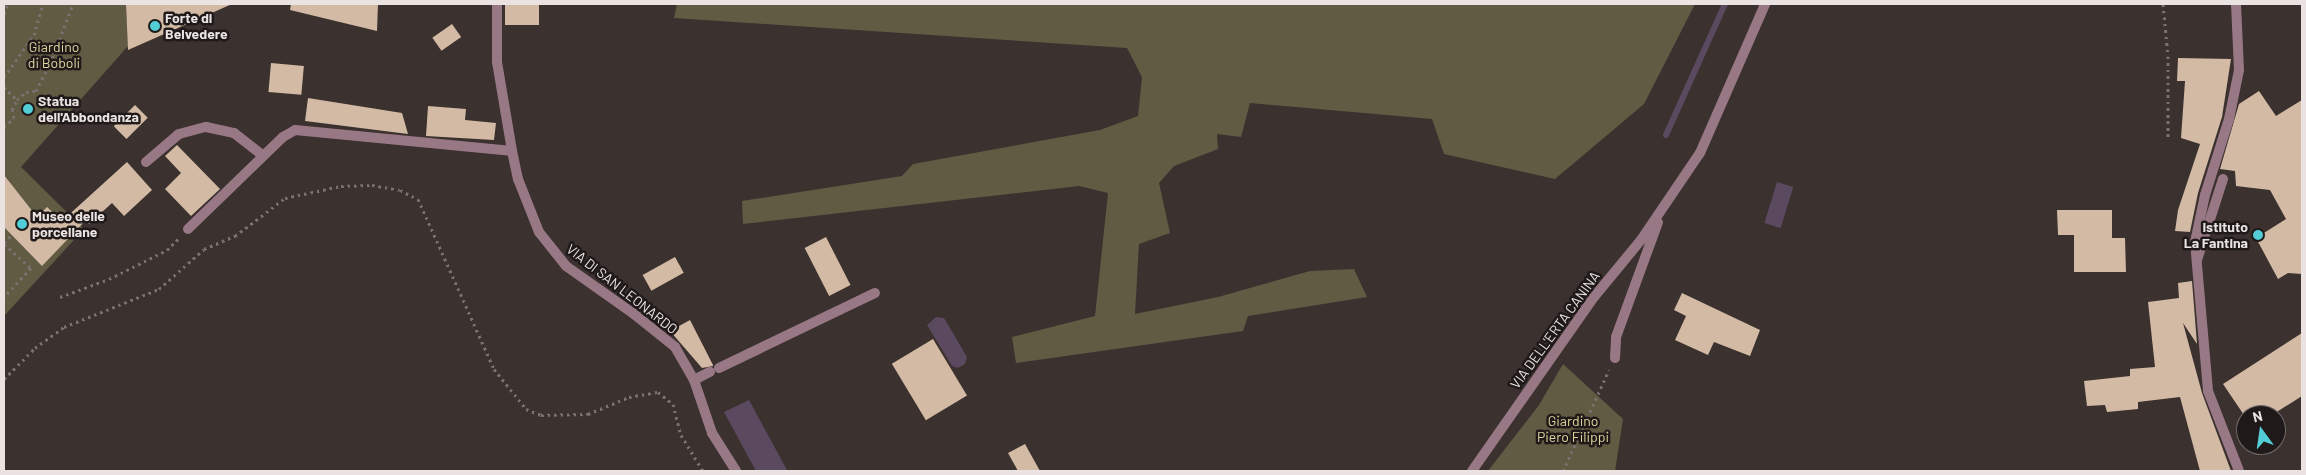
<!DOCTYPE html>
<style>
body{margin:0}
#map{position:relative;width:2306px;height:475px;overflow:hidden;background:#3b312f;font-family:Barlow,sans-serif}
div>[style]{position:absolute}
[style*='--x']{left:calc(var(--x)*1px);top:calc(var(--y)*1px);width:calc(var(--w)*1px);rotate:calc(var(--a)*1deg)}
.green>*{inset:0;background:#605b42}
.water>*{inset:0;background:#5b4960;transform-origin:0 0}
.stream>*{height:6px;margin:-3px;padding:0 3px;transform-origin:3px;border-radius:3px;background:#5b4960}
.building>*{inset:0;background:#d3baa4;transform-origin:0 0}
.path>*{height:3px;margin-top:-1.5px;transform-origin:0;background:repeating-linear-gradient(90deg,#7a7170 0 2.5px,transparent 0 6.5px)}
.service>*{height:10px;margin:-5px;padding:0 5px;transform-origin:5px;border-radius:5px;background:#997885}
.minor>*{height:10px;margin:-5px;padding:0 5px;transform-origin:5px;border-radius:5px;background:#997885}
.dots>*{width:14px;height:14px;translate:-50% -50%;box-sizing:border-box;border:2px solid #1f1a19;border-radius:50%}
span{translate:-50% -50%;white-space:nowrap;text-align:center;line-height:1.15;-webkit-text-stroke:5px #1f1a19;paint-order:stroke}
.poi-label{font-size:14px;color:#eae3e2;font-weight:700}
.left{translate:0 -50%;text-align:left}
.right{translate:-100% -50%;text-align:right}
.park-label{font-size:14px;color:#e0d59e}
.street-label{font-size:14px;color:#eae3e2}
.frame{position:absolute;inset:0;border:5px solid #eae3e2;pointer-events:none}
.north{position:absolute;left:2236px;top:405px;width:50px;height:50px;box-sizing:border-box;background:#1f1a19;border:1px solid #706a69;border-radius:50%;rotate:346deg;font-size:14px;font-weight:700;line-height:20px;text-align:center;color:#eae3e2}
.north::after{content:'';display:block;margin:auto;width:18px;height:22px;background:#52ccd5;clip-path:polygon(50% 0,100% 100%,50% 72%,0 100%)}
</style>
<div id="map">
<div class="green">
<i style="clip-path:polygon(4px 4px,126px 4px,128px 46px,21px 167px,84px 229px,4px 316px)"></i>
<i style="clip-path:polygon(677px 4px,1695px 4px,1644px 104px,1555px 179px,1444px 154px,1432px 119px,1250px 103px,1241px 137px,1217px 134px,1218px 149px,1174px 166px,1159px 183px,1170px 233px,1139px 244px,1135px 314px,1218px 297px,1310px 271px,1354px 269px,1367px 297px,1248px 316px,1243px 331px,1016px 363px,1012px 337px,1095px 316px,1108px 193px,1079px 186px,743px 224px,742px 201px,902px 176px,913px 164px,1100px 130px,1138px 116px,1142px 77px,1127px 48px,674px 18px)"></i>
<i style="clip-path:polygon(1563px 364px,1623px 419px,1615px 471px,1488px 471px,1539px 405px)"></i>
</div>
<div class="water">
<i style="left:1777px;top:182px;width:17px;height:43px;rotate:17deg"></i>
<i style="clip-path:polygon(936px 317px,944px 318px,967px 357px,965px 364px,958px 368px,952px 366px,927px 325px)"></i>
<i style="clip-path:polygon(749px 400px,787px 470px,756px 471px,724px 412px)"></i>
</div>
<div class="stream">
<i style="--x:1666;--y:135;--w:144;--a:-65.8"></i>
</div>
<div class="building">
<i style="clip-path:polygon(126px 4px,232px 4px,128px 50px)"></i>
<i style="clip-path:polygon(291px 4px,378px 4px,377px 31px,290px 10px)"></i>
<i style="left:505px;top:4px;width:34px;height:21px"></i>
<i style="left:452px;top:24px;width:16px;height:24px;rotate:55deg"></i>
<i style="clip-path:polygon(2178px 58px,2231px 59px,2222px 117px,2198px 193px,2190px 232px,2175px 231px,2178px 210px,2200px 144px,2181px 138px,2185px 81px,2177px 81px)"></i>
<i style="left:271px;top:63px;width:33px;height:29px;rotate:5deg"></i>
<i style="clip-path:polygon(2259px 91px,2276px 116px,2302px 100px,2302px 274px,2288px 273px,2278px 279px,2256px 238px,2286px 219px,2270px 190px,2236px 186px,2235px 171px,2220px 169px,2239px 104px)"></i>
<i style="clip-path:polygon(308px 98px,402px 113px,408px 134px,305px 121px)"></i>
<i style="left:135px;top:105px;width:18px;height:30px;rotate:45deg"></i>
<i style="clip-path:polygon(428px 106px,466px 109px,465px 120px,496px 123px,494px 140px,426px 136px)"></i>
<i style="clip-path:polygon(177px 145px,220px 189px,191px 216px,165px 189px,181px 173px,165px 156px)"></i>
<i style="clip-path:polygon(127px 162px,152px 190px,124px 216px,112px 203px,89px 224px,86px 220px,42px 266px,4px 227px,4px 175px,37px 217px,47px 207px,62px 221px)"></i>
<i style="clip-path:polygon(2057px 210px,2112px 210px,2112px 238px,2125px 238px,2126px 272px,2074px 272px,2074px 235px,2058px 235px)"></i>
<i style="left:826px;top:237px;width:54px;height:24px;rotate:63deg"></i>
<i style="left:675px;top:257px;width:18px;height:37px;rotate:61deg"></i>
<i style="clip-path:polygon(2192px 281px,2197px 344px,2183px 323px,2202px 393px,2231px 471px,2200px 471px,2180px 397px,2138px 402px,2138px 409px,2107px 412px,2105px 405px,2087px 406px,2084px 381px,2130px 376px,2130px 369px,2155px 367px,2148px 302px,2179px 298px,2178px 283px)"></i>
<i style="clip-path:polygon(1682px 293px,1760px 330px,1750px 356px,1714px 342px,1708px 355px,1675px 340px,1686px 316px,1674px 310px)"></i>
<i style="clip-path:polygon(690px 320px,713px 365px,713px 366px,702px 368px,670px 331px)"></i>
<i style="clip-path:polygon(2302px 333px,2302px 396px,2272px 415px,2244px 415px,2223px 384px)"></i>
<i style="left:933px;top:339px;width:66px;height:48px;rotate:59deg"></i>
<i style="clip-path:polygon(1025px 444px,1040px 471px,1018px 471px,1008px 453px)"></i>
</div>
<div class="path">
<i style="--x:2163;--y:4;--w:52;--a:84.5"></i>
<i style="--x:2168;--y:56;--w:82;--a:90"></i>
<i style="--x:4;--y:14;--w:11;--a:-68"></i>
<i style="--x:4;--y:77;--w:52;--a:-54.5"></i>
<i style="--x:34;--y:35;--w:32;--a:-74"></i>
<i style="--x:4;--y:87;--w:18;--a:45"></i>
<i style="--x:4;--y:127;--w:13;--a:-42"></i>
<i style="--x:14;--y:118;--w:8;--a:-104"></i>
<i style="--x:12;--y:110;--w:11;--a:-63"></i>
<i style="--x:17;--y:100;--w:12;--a:-42"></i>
<i style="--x:26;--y:92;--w:10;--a:-6"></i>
<i style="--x:36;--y:91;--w:30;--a:-63"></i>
<i style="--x:50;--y:64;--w:64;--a:-69"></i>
<i style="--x:4;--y:243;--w:11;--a:-49"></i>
<i style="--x:4;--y:244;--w:36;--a:42"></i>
<i style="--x:31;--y:268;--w:40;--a:133"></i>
<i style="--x:60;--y:297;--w:52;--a:-20.2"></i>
<i style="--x:109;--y:279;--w:65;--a:-26.6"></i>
<i style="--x:167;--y:250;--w:17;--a:-45"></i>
<i style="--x:4;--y:379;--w:44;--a:-45"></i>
<i style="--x:35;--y:348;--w:36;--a:-36"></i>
<i style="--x:64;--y:327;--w:102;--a:-21.8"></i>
<i style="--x:159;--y:289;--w:60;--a:-41.6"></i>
<i style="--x:204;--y:249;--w:34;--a:-23"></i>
<i style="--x:235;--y:236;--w:63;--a:-37.2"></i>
<i style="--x:285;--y:198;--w:57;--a:-12.1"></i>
<i style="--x:341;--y:186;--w:31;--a:-2"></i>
<i style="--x:372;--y:185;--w:28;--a:10"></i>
<i style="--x:400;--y:190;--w:20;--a:27"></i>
<i style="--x:418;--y:199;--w:186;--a:65.9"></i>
<i style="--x:494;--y:369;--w:51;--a:51.3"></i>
<i style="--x:526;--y:409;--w:16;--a:22"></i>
<i style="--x:541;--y:415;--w:47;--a:-1.2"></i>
<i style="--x:588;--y:414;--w:44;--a:-22.5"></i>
<i style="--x:629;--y:397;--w:29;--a:-10"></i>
<i style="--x:658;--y:392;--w:19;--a:39"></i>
<i style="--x:673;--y:404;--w:32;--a:76"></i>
<i style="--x:681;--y:435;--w:42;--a:58.6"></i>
<i style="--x:1563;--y:471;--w:111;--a:-65.5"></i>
</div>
<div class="service">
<i style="--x:146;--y:162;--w:43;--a:-40.3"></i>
<i style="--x:179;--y:134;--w:28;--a:-15"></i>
<i style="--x:206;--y:127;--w:29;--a:12"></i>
<i style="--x:234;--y:133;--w:37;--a:38"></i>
<i style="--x:188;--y:229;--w:132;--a:-44.1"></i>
<i style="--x:283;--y:137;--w:14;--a:-30"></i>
<i style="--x:295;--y:130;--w:218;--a:5.5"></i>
<i style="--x:2197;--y:260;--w:85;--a:-72.2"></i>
<i style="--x:719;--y:368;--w:173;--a:-25.7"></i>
<i style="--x:694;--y:380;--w:18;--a:-27"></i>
</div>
<div class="minor">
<i style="--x:497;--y:4;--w:58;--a:90"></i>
<i style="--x:497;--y:62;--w:90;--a:80.4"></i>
<i style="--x:512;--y:151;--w:29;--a:78"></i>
<i style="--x:518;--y:179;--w:57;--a:68.4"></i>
<i style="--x:539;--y:232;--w:43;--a:51.5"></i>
<i style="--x:566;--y:266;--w:83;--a:35.2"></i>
<i style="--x:634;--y:314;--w:53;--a:38.8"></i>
<i style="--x:675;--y:347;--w:38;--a:60"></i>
<i style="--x:694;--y:380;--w:56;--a:71.2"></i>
<i style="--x:712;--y:433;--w:45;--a:57.7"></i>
<i style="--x:2236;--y:4;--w:66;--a:87.4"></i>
<i style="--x:2239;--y:70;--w:50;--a:101.5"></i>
<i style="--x:2229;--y:119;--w:80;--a:107.5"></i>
<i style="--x:2205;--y:195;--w:48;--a:102"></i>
<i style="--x:2195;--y:242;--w:150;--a:85"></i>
<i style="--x:2208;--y:391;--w:86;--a:68.8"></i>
<i style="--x:1615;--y:358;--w:21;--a:-87"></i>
<i style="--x:1616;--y:337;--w:122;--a:-69.9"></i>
<i style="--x:1472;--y:471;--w:213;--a:-55"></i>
<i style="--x:1594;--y:297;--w:74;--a:-50.5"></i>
<i style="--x:1641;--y:240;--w:105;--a:-55.9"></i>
<i style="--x:1700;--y:153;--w:163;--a:-66.4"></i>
</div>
<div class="dots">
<i style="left:155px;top:26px;background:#52ccd5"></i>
<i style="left:28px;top:109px;background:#52ccd5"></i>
<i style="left:22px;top:224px;background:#52ccd5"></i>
<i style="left:2258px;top:235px;background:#52ccd5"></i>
</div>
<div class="poi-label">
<span class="left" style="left:165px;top:26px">Forte di<br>Belvedere</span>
<span class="left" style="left:38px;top:109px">Statua<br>dell'Abbondanza</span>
<span class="left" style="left:32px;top:224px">Museo delle<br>porcellane</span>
<span class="right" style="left:2248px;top:235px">Istituto<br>La Fantina</span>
</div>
<div class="park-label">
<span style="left:54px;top:55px">Giardino<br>di Boboli</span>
<span style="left:1573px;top:429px">Giardino<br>Piero Filippi</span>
</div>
<div class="street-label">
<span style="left:622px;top:289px;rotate:38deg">VIA DI SAN LEONARDO</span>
<span style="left:1555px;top:330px;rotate:-54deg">VIA DELL'ERTA CANINA</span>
</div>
<div class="frame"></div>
<div class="north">N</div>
</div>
